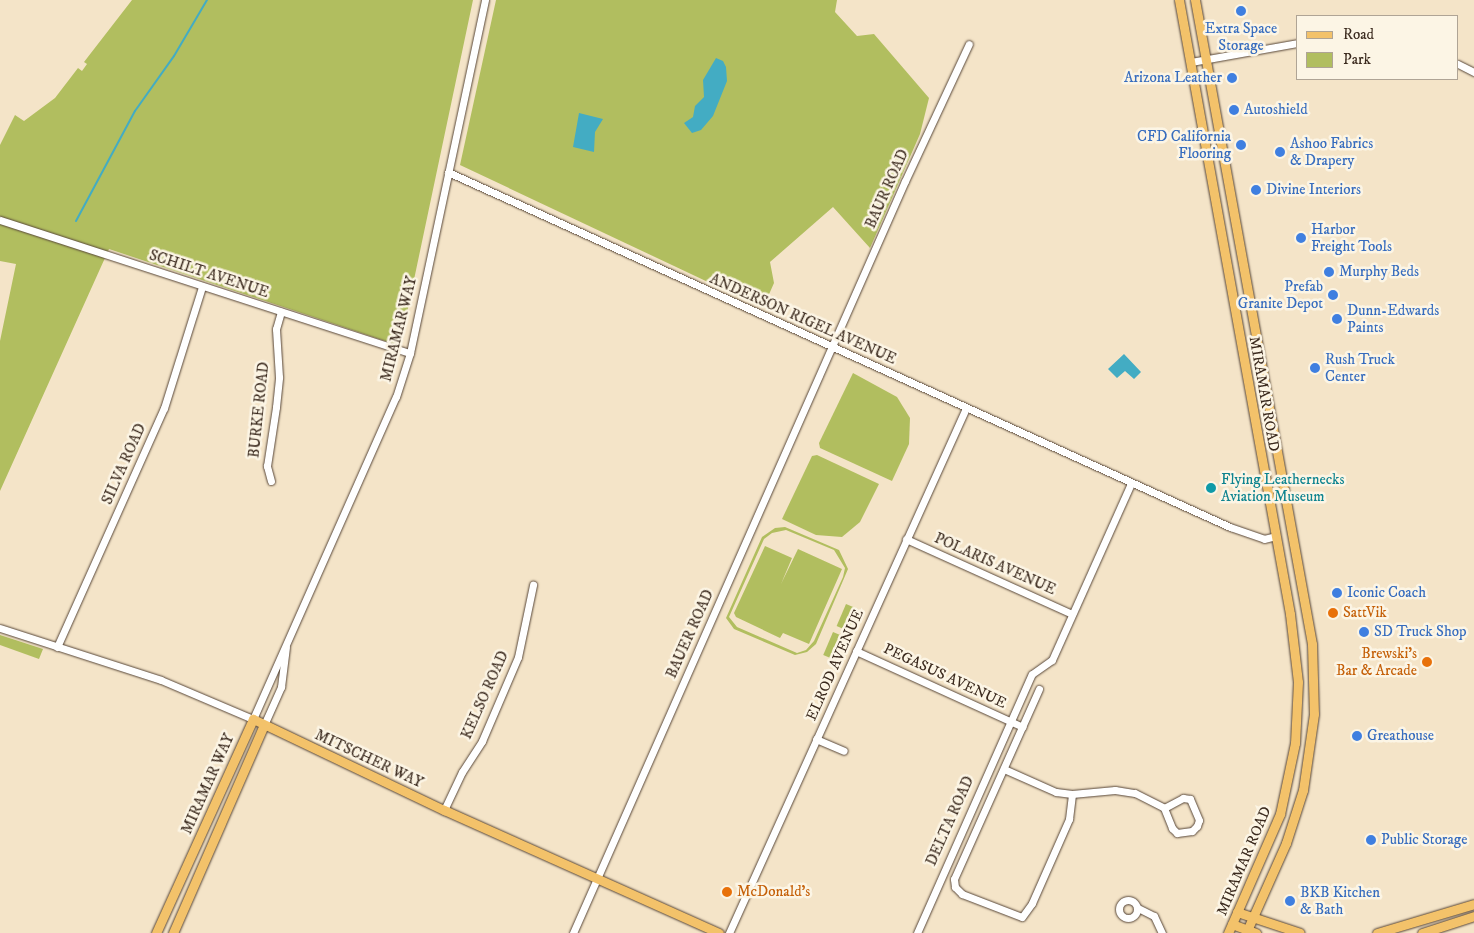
<!DOCTYPE html>
<style>
body{margin:0}
#map{position:relative;width:1474px;height:933px;overflow:hidden;background:#f4e4c8;font-family:"IM FELL DW Pica",serif}
div>[style]{position:absolute}
[style*='--x']{left:calc(var(--x)*1px);top:calc(var(--y)*1px);width:calc(var(--w)*1px);rotate:calc(var(--a)*1deg)}
.green>*{inset:0;background:#b1be5f;transform-origin:0 0}
.water>*{inset:0;background:#43acc3}
.stream>*{height:2px;margin:-1px;padding:0 1px;transform-origin:1px;border-radius:1px;background:#43acc3}
.roads{filter:drop-shadow(0 0 1px #574638) drop-shadow(0 0 1px #574638)}
.minor>*{height:7px;margin:-3.5px;padding:0 3.5px;transform-origin:3.5px;border-radius:3.5px;background:#fff}
.minor>.ring{margin:-3.5px;padding:0;box-sizing:content-box;background:none;border:7px solid #fff;border-radius:50%}
.major>*{height:9px;margin:-4.5px;padding:0 4.5px;transform-origin:4.5px;border-radius:4.5px;background:#f3c26a}
.dots>*{width:14px;height:14px;translate:-50% -50%;box-sizing:border-box;border:2px solid #fcf5e5;border-radius:50%}
span{translate:-50% -50%;white-space:nowrap;text-align:center;line-height:1.15;-webkit-text-stroke:5px #fcf5e5;paint-order:stroke}
.shop-label{font-size:15px;color:#366cbe}
.right{translate:-100% -50%;text-align:right}
.left{translate:0 -50%;text-align:left}
.street-label{font-size:15px;color:#3b2a1e}
.culture-label{font-size:15px;color:#0d838f}
.food-label{font-size:15px;color:#c56008}
.legend{position:absolute;left:1296px;top:15px;width:162px;height:65px;box-sizing:border-box;background:#fcf5e5;border:1px solid #afa495;margin:0;padding:6px 9px;list-style:none;font-size:15px;color:#3b2a1e}
.legend li{display:flex;align-items:center;gap:10px;height:25px}
.legend b{width:25px;border:1px solid #afa495}
</style>
<div id="map">
<div class="green">
<i style="clip-path:polygon(132px 0,473px 0,400px 346px,109px 249px,0 491px,0 341px,16px 264px,0 261px,0 145px,15px 115px,24px 121px,55px 98px,78px 68px,82px 71px,87px 64px,84px 62px)"></i>
<i style="clip-path:polygon(496px 0,837px 0,835px 12px,857px 36px,874px 34px,929px 98px,920px 134px,870px 248px,833px 207px,770px 262px,774px 283px,763px 308px,460px 165px)"></i>
<i style="clip-path:polygon(853px 373px,897px 397px,910px 418px,909px 444px,892px 481px,820px 448px,819px 443px)"></i>
<i style="clip-path:polygon(817px 455px,879px 484px,860px 522px,842px 537px,816px 535px,782px 519px,812px 456px)"></i>
<i style="clip-path:polygon(evenodd,785px 527px,839px 550px,848px 569px,816px 644px,807px 652px,795px 655px,734px 629px,726px 618px,762px 537px,775px 528px,785px 527px,786px 530px,834px 550px,845px 568px,843px 577px,814px 641px,806px 650px,797px 653px,737px 627px,729px 617px,764px 539px,772px 533px,786px 530px)"></i>
<i style="clip-path:polygon(765px 546px,792px 558px,781px 584px,798px 549px,842px 569px,809px 644px,783px 633px,780px 638px,736px 617px,734px 613px)"></i>
<i style="left:846px;top:604px;width:13px;height:24px;rotate:23deg"></i>
<i style="left:833px;top:632px;width:13px;height:25px;rotate:23deg"></i>
<i style="clip-path:polygon(0 635px,43px 649px,39px 659px,0 645px)"></i>
</div>
<div class="water">
<i style="clip-path:polygon(716px 58px,723px 61px,726px 67px,727px 81px,713px 116px,701px 130px,692px 133px,684px 123px,693px 117px,695px 106px,704px 97px,703px 80px)"></i>
<i style="clip-path:polygon(579px 113px,603px 119px,595px 132px,594px 152px,573px 147px)"></i>
<i style="clip-path:polygon(1124px 354px,1141px 372px,1134px 379px,1125px 371px,1117px 378px,1108px 369px)"></i>
</div>
<div class="stream">
<i style="--x:76;--y:221;--w:125;--a:-61.8"></i>
<i style="--x:135;--y:111;--w:67;--a:-54.7"></i>
<i style="--x:174;--y:56;--w:65;--a:-59.5"></i>
</div>
<div class="roads">
<div class="minor">
<i style="--x:1191;--y:62;--w:109;--a:-10.1"></i>
<i style="--x:1458;--y:64;--w:18;--a:27"></i>
<i style="--x:448;--y:172;--w:859;--a:24.42"></i>
<i style="--x:1230;--y:527;--w:36;--a:19"></i>
<i style="--x:1264;--y:539;--w:12;--a:-14"></i>
<i style="--x:0;--y:220;--w:431;--a:18"></i>
<i style="--x:271;--y:481;--w:16;--a:-105"></i>
<i style="--x:267;--y:466;--w:60;--a:-81.3"></i>
<i style="--x:276;--y:407;--w:30;--a:-84"></i>
<i style="--x:279;--y:377;--w:48;--a:-93.6"></i>
<i style="--x:276;--y:329;--w:18;--a:-74"></i>
<i style="--x:906;--y:539;--w:182;--a:24.3"></i>
<i style="--x:0;--y:628;--w:169;--a:17.9"></i>
<i style="--x:161;--y:680;--w:100;--a:23"></i>
<i style="--x:253;--y:719;--w:352;--a:-66.1"></i>
<i style="--x:396;--y:397;--w:46;--a:-72.3"></i>
<i style="--x:410;--y:353;--w:361;--a:-78"></i>
<i style="--x:57;--y:647;--w:262;--a:-65.9"></i>
<i style="--x:164;--y:408;--w:127;--a:-72.6"></i>
<i style="--x:856;--y:651;--w:183;--a:24.5"></i>
<i style="--x:1039;--y:689;--w:208;--a:114.1"></i>
<i style="--x:954;--y:879;--w:8;--a:83"></i>
<i style="--x:955;--y:887;--w:10;--a:45"></i>
<i style="--x:962;--y:894;--w:64;--a:21"></i>
<i style="--x:1022;--y:917;--w:17;--a:-54"></i>
<i style="--x:1032;--y:903;--w:92;--a:-66.2"></i>
<i style="--x:1069;--y:819;--w:25;--a:-83"></i>
<i style="--x:264;--y:725;--w:42;--a:-65.9"></i>
<i style="--x:281;--y:687;--w:40;--a:-82.9"></i>
<i style="--x:816;--y:739;--w:30;--a:23"></i>
<i style="--x:1004;--y:769;--w:57;--a:23.9"></i>
<i style="--x:1056;--y:792;--w:16;--a:7"></i>
<i style="--x:1072;--y:794;--w:43;--a:-5.3"></i>
<i style="--x:1115;--y:790;--w:20;--a:9"></i>
<i style="--x:1135;--y:793;--w:33;--a:27"></i>
<i style="--x:1164;--y:808;--w:22;--a:68"></i>
<i style="--x:1172;--y:828;--w:7;--a:45"></i>
<i style="--x:1177;--y:833;--w:15;--a:-8"></i>
<i style="--x:1192;--y:831;--w:7;--a:-45"></i>
<i style="--x:1197;--y:826;--w:6;--a:-72"></i>
<i style="--x:1199;--y:820;--w:23;--a:-113"></i>
<i style="--x:1190;--y:799;--w:7;--a:-172"></i>
<i style="--x:1183;--y:798;--w:21;--a:152"></i>
<i style="--x:444;--y:810;--w:42;--a:-64.7"></i>
<i style="--x:462;--y:772;--w:37;--a:-57"></i>
<i style="--x:482;--y:741;--w:91;--a:-66.8"></i>
<i style="--x:518;--y:657;--w:74;--a:-78.2"></i>
<i class="ring" style="left:1119px;top:900px;width:11px;height:11px"></i>
<i style="--x:1138;--y:908;--w:18;--a:27"></i>
<i style="--x:1154;--y:916;--w:19;--a:65"></i>
<i style="--x:573;--y:933;--w:822;--a:-66.18"></i>
<i style="--x:905;--y:181;--w:151;--a:-65"></i>
<i style="--x:729;--y:933;--w:576;--a:-65.7"></i>
<i style="--x:917;--y:933;--w:283;--a:-66.1"></i>
<i style="--x:1032;--y:674;--w:24;--a:-35"></i>
<i style="--x:1052;--y:660;--w:194;--a:-65.9"></i>
</div>
<div class="major">
<i style="--x:1179;--y:0;--w:624;--a:79.75"></i>
<i style="--x:1290;--y:614;--w:68;--a:83.3"></i>
<i style="--x:1298;--y:682;--w:61;--a:92.8"></i>
<i style="--x:1295;--y:743;--w:73;--a:101.9"></i>
<i style="--x:1280;--y:814;--w:130;--a:113.6"></i>
<i style="--x:1195;--y:0;--w:655;--a:79.7"></i>
<i style="--x:1312;--y:644;--w:70;--a:88.4"></i>
<i style="--x:1314;--y:714;--w:77;--a:98.2"></i>
<i style="--x:1303;--y:790;--w:56;--a:107.8"></i>
<i style="--x:1286;--y:843;--w:98;--a:114"></i>
<i style="--x:1237;--y:912;--w:66;--a:18.4"></i>
<i style="--x:1232;--y:924;--w:26;--a:21"></i>
<i style="--x:156;--y:933;--w:235;--a:-65.6"></i>
<i style="--x:253;--y:719;--w:212;--a:25.5"></i>
<i style="--x:444;--y:810;--w:301;--a:24.1"></i>
<i style="--x:173;--y:933;--w:227;--a:-66.4"></i>
<i style="--x:1377;--y:933;--w:101;--a:-16.6"></i>
<i style="--x:1422;--y:933;--w:55;--a:-18.1"></i>
</div>
</div>
<div class="dots">
<i style="left:1241px;top:11px;background:#3f7fe0"></i>
<i style="left:1232px;top:78px;background:#3f7fe0"></i>
<i style="left:1234px;top:110px;background:#3f7fe0"></i>
<i style="left:1241px;top:145px;background:#3f7fe0"></i>
<i style="left:1280px;top:152px;background:#3f7fe0"></i>
<i style="left:1256px;top:190px;background:#3f7fe0"></i>
<i style="left:1301px;top:238px;background:#3f7fe0"></i>
<i style="left:1329px;top:272px;background:#3f7fe0"></i>
<i style="left:1333px;top:295px;background:#3f7fe0"></i>
<i style="left:1337px;top:319px;background:#3f7fe0"></i>
<i style="left:1315px;top:368px;background:#3f7fe0"></i>
<i style="left:1211px;top:488px;background:#0f9aa8"></i>
<i style="left:1337px;top:593px;background:#3f7fe0"></i>
<i style="left:1333px;top:613px;background:#e8710a"></i>
<i style="left:1364px;top:632px;background:#3f7fe0"></i>
<i style="left:1427px;top:662px;background:#e8710a"></i>
<i style="left:1357px;top:736px;background:#3f7fe0"></i>
<i style="left:1371px;top:840px;background:#3f7fe0"></i>
<i style="left:727px;top:892px;background:#e8710a"></i>
<i style="left:1290px;top:901px;background:#3f7fe0"></i>
</div>
<div class="shop-label">
<span style="left:1241px;top:37px">Extra Space<br>Storage</span>
<span class="right" style="left:1222px;top:78px">Arizona Leather</span>
<span class="left" style="left:1244px;top:110px">Autoshield</span>
<span class="right" style="left:1231px;top:145px">CFD California<br>Flooring</span>
<span class="left" style="left:1290px;top:152px">Ashoo Fabrics<br>&amp; Drapery</span>
<span class="left" style="left:1266px;top:190px">Divine Interiors</span>
<span class="left" style="left:1311px;top:238px">Harbor<br>Freight Tools</span>
<span class="left" style="left:1339px;top:272px">Murphy Beds</span>
<span class="right" style="left:1323px;top:295px">Prefab<br>Granite Depot</span>
<span class="left" style="left:1347px;top:319px">Dunn-Edwards<br>Paints</span>
<span class="left" style="left:1325px;top:368px">Rush Truck<br>Center</span>
<span class="left" style="left:1347px;top:593px">Iconic Coach</span>
<span class="left" style="left:1374px;top:632px">SD Truck Shop</span>
<span class="left" style="left:1367px;top:736px">Greathouse</span>
<span class="left" style="left:1381px;top:840px">Public Storage</span>
<span class="left" style="left:1300px;top:901px">BKB Kitchen<br>&amp; Bath</span>
</div>
<div class="street-label">
<span style="left:887px;top:189px;rotate:-66deg">BAUR ROAD</span>
<span style="left:209px;top:274px;rotate:18deg">SCHILT AVENUE</span>
<span style="left:803px;top:319px;rotate:24deg">ANDERSON RIGEL AVENUE</span>
<span style="left:399px;top:329px;rotate:-76deg">MIRAMAR WAY</span>
<span style="left:1264px;top:394px;rotate:80deg">MIRAMAR ROAD</span>
<span style="left:259px;top:410px;rotate:-84deg">BURKE ROAD</span>
<span style="left:124px;top:464px;rotate:-66deg">SILVA ROAD</span>
<span style="left:995px;top:564px;rotate:24deg">POLARIS AVENUE</span>
<span style="left:690px;top:634px;rotate:-66deg">BAUER ROAD</span>
<span style="left:835px;top:665px;rotate:-66deg">ELROD AVENUE</span>
<span style="left:945px;top:676px;rotate:25deg">PEGASUS AVENUE</span>
<span style="left:485px;top:695px;rotate:-66deg">KELSO ROAD</span>
<span style="left:369px;top:759px;rotate:25deg">MITSCHER WAY</span>
<span style="left:208px;top:784px;rotate:-66deg">MIRAMAR WAY</span>
<span style="left:950px;top:821px;rotate:-66deg">DELTA ROAD</span>
<span style="left:1244px;top:861px;rotate:-67deg">MIRAMAR ROAD</span>
</div>
<div class="culture-label">
<span class="left" style="left:1221px;top:488px">Flying Leathernecks<br>Aviation Museum</span>
</div>
<div class="food-label">
<span class="left" style="left:1343px;top:613px">SattVik</span>
<span class="right" style="left:1417px;top:662px">Brewski's<br>Bar &amp; Arcade</span>
<span class="left" style="left:737px;top:892px">McDonald's</span>
</div>
<ul class="legend">
<li><b style="height:6px;background:#f3c26a"></b>Road</li>
<li><b style="height:14px;background:#b1be5f"></b>Park</li>
</ul>
</div>
